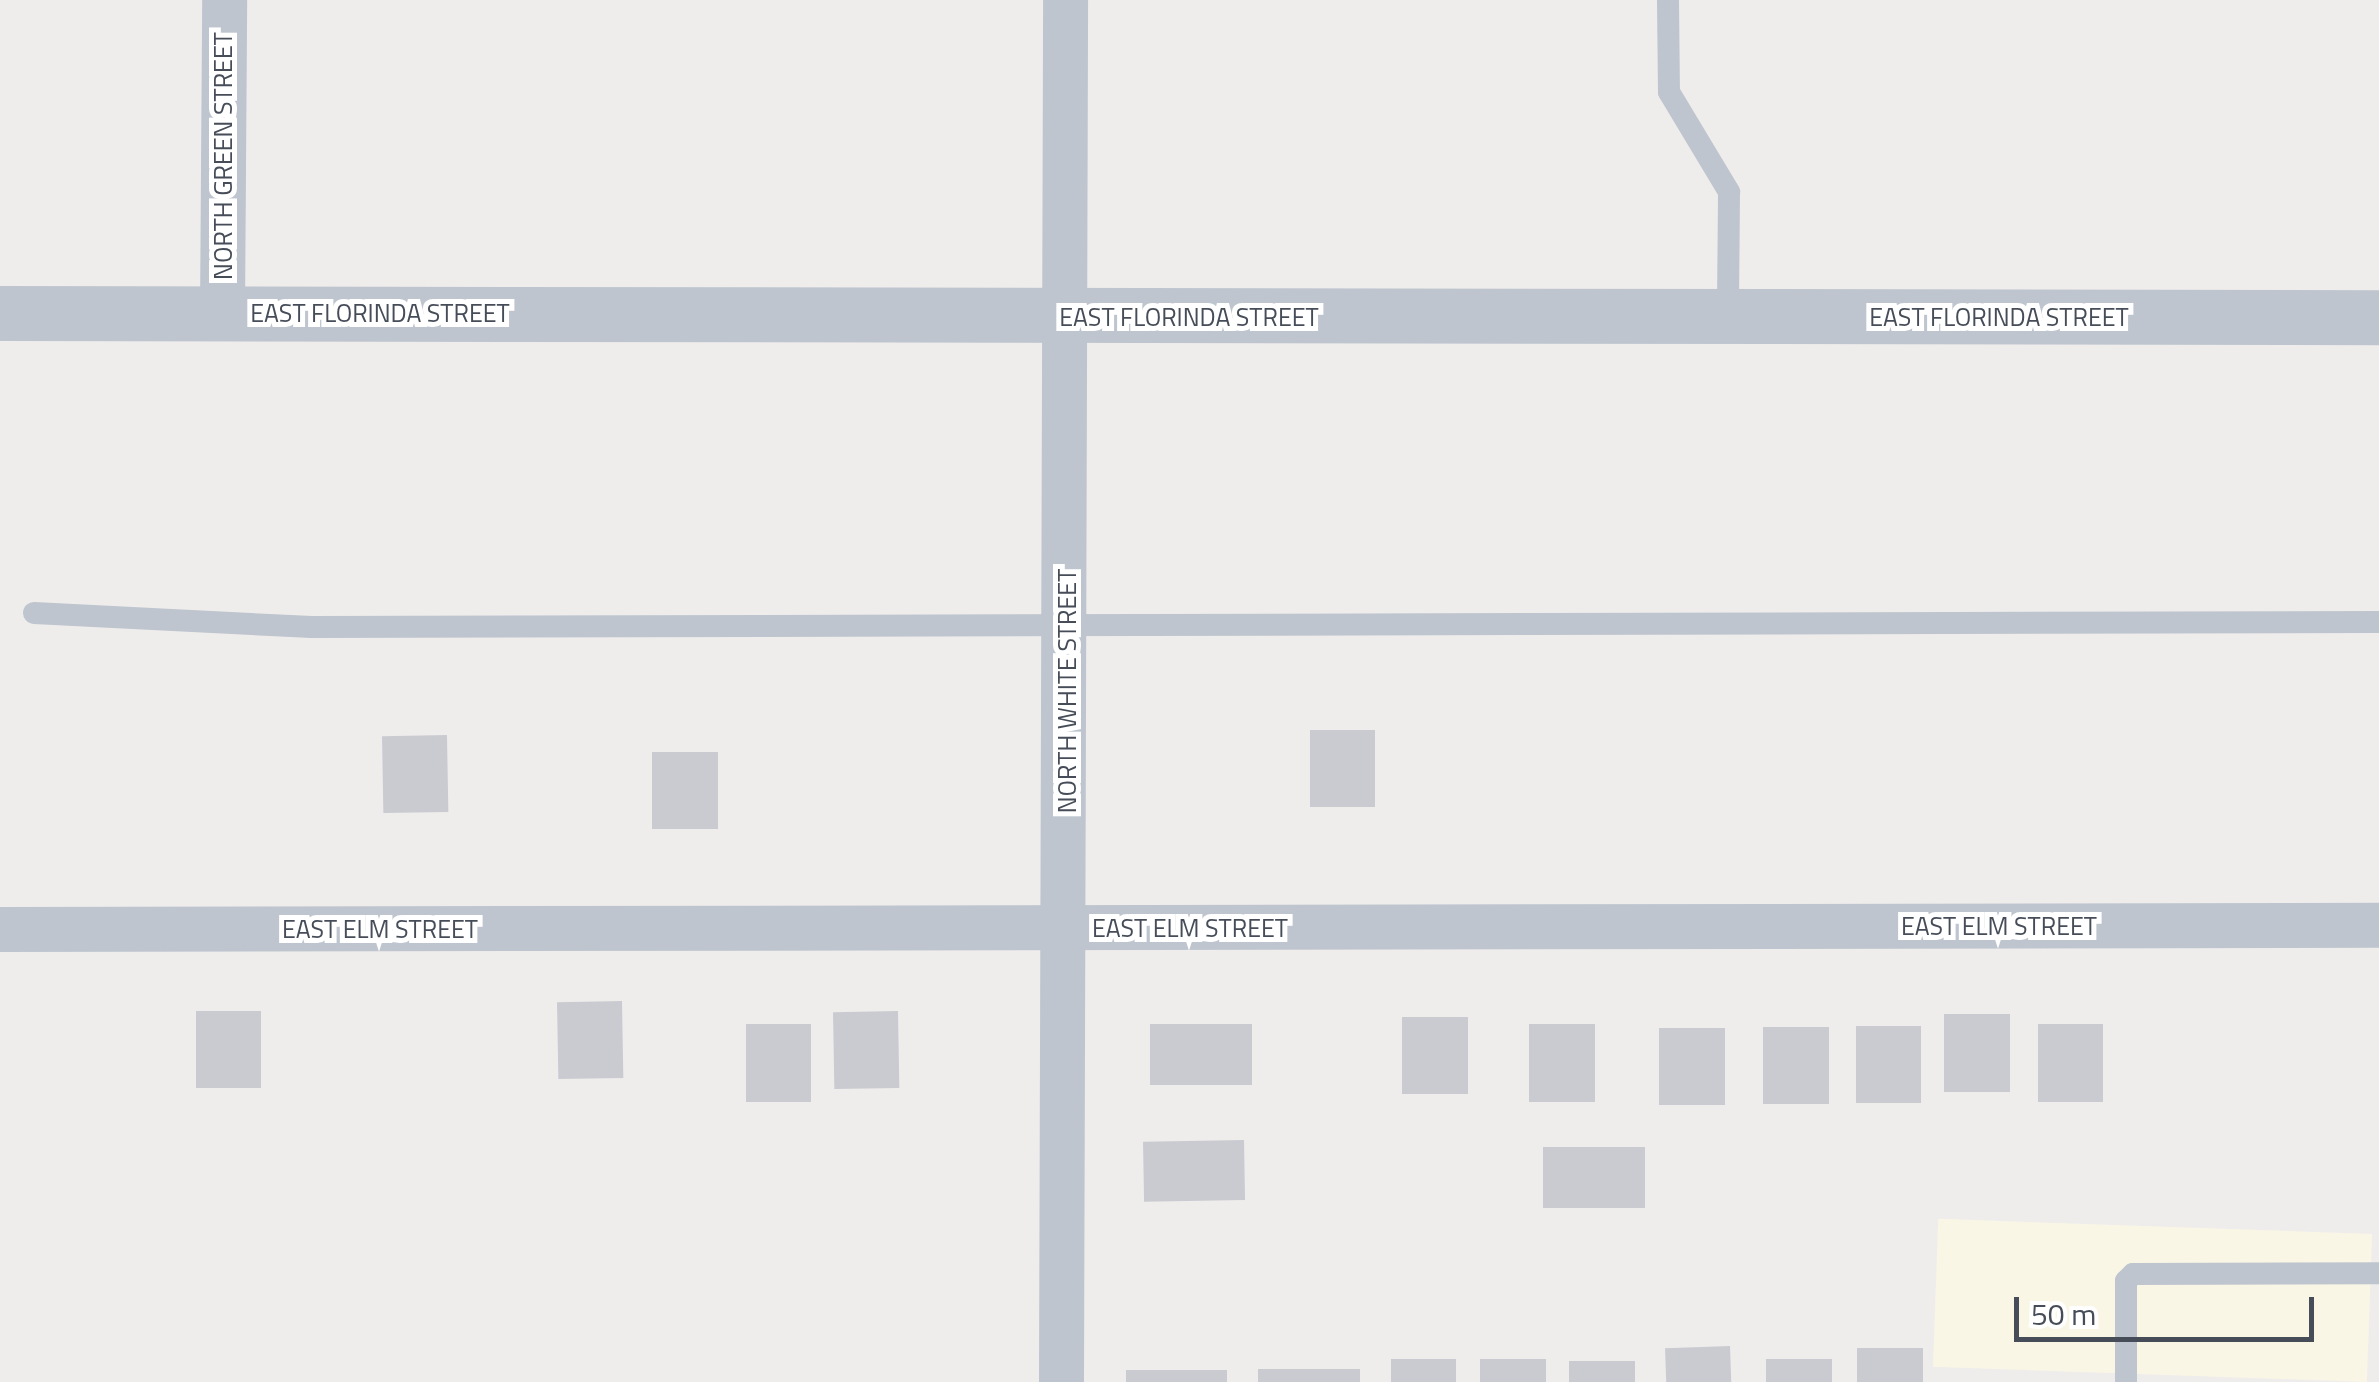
<!DOCTYPE html>
<style>
body{margin:0}
#map{position:relative;width:2379px;height:1382px;overflow:hidden;background:#efedec;font-family:"Titillium Web",sans-serif}
div>[style]{position:absolute}
[style*='--x']{left:calc(var(--x)*1px);top:calc(var(--y)*1px);width:calc(var(--w)*1px);rotate:calc(var(--a)*1deg)}
.commercial>*{inset:0;background:#faf6e5;transform-origin:0 0}
.building>*{inset:0;background:#cacbd1;transform-origin:0 0}
.service>*{height:22px;margin:-11px;padding:0 11px;transform-origin:11px;border-radius:11px;background:#bec5ce}
.minor>*{height:45px;margin:-22.5px;padding:0 22.5px;transform-origin:22.5px;border-radius:22.5px;background:#bec5ce}
.tertiary>*{height:55px;margin:-27.5px;padding:0 27.5px;transform-origin:27.5px;border-radius:27.5px;background:#bec5ce}
span{translate:-50% -50%;white-space:nowrap;text-align:center;line-height:1.15;-webkit-text-stroke:10px #fff;paint-order:stroke}
.street-label{font-size:25px;color:#464d58}
.scale{position:absolute;left:2014px;top:1297px;width:300px;height:45px;box-sizing:border-box;border:5px solid #464d58;border-top:0;padding-left:12px;font-size:30px;line-height:35px;white-space:nowrap;color:#464d58;-webkit-text-stroke:8px #fff;paint-order:stroke}
</style>
<div id="map">
<div class="commercial">
<i style="left:2372px;top:1234px;width:148px;height:434px;rotate:92deg"></i>
</div>
<div class="building">
<i style="left:1310px;top:730px;width:65px;height:77px"></i>
<i style="left:447px;top:735px;width:77px;height:65px;rotate:89deg"></i>
<i style="left:718px;top:752px;width:77px;height:66px;rotate:90deg"></i>
<i style="left:622px;top:1001px;width:77px;height:65px;rotate:89deg"></i>
<i style="left:261px;top:1011px;width:77px;height:65px;rotate:90deg"></i>
<i style="left:898px;top:1011px;width:77px;height:65px;rotate:89deg"></i>
<i style="left:1944px;top:1014px;width:66px;height:78px"></i>
<i style="left:1402px;top:1017px;width:66px;height:77px"></i>
<i style="left:746px;top:1024px;width:65px;height:78px"></i>
<i style="left:1150px;top:1024px;width:102px;height:61px"></i>
<i style="left:1529px;top:1024px;width:66px;height:78px"></i>
<i style="left:2038px;top:1024px;width:65px;height:78px"></i>
<i style="left:1856px;top:1026px;width:65px;height:77px"></i>
<i style="left:1829px;top:1027px;width:77px;height:66px;rotate:90deg"></i>
<i style="left:1725px;top:1028px;width:77px;height:66px;rotate:90deg"></i>
<i style="left:1244px;top:1140px;width:60px;height:101px;rotate:89deg"></i>
<i style="left:1645px;top:1147px;width:61px;height:102px;rotate:90deg"></i>
<i style="left:1730px;top:1346px;width:36px;height:65px;rotate:88deg"></i>
<i style="left:1857px;top:1348px;width:66px;height:34px"></i>
<i style="left:1456px;top:1359px;width:23px;height:65px;rotate:90deg"></i>
<i style="left:1546px;top:1359px;width:23px;height:66px;rotate:90deg"></i>
<i style="left:1832px;top:1359px;width:23px;height:66px;rotate:90deg"></i>
<i style="left:1569px;top:1361px;width:66px;height:21px"></i>
<i style="left:1360px;top:1369px;width:13px;height:102px;rotate:90deg"></i>
<i style="left:1227px;top:1370px;width:12px;height:101px;rotate:90deg"></i>
</div>
<div class="service">
<i style="--x:1668;--y:0;--w:92;--a:89.4"></i>
<i style="--x:1669;--y:92;--w:117;--a:59"></i>
<i style="--x:1729;--y:192;--w:126;--a:90.5"></i>
<i style="--x:34;--y:613;--w:278;--a:2.9"></i>
<i style="--x:312;--y:627;--w:2067;--a:-0.14"></i>
<i style="--x:2126;--y:1382;--w:101;--a:-90"></i>
<i style="--x:2126;--y:1281;--w:10;--a:-45"></i>
<i style="--x:2133;--y:1274;--w:246;--a:-0.2"></i>
</div>
<div class="minor">
<i style="--x:222;--y:313;--w:313;--a:-89.6"></i>
<i style="--x:0;--y:929;--w:2379;--a:-0.1"></i>
<i style="--x:1061;--y:1382;--w:1382;--a:-89.83"></i>
</div>
<div class="tertiary">
<i style="--x:0;--y:313;--w:2379;--a:0.1"></i>
</div>
<div class="street-label">
<span style="left:223px;top:156px;rotate:-90deg">NORTH GREEN STREET</span>
<span style="left:380px;top:313px">EAST FLORINDA STREET</span>
<span style="left:1189px;top:317px">EAST FLORINDA STREET</span>
<span style="left:1999px;top:317px">EAST FLORINDA STREET</span>
<span style="left:1067px;top:691px;rotate:-90deg">NORTH WHITE STREET</span>
<span style="left:1999px;top:926px">EAST ELM STREET</span>
<span style="left:1190px;top:928px">EAST ELM STREET</span>
<span style="left:380px;top:929px">EAST ELM STREET</span>
</div>
<div class="scale">50 m</div>
</div>
